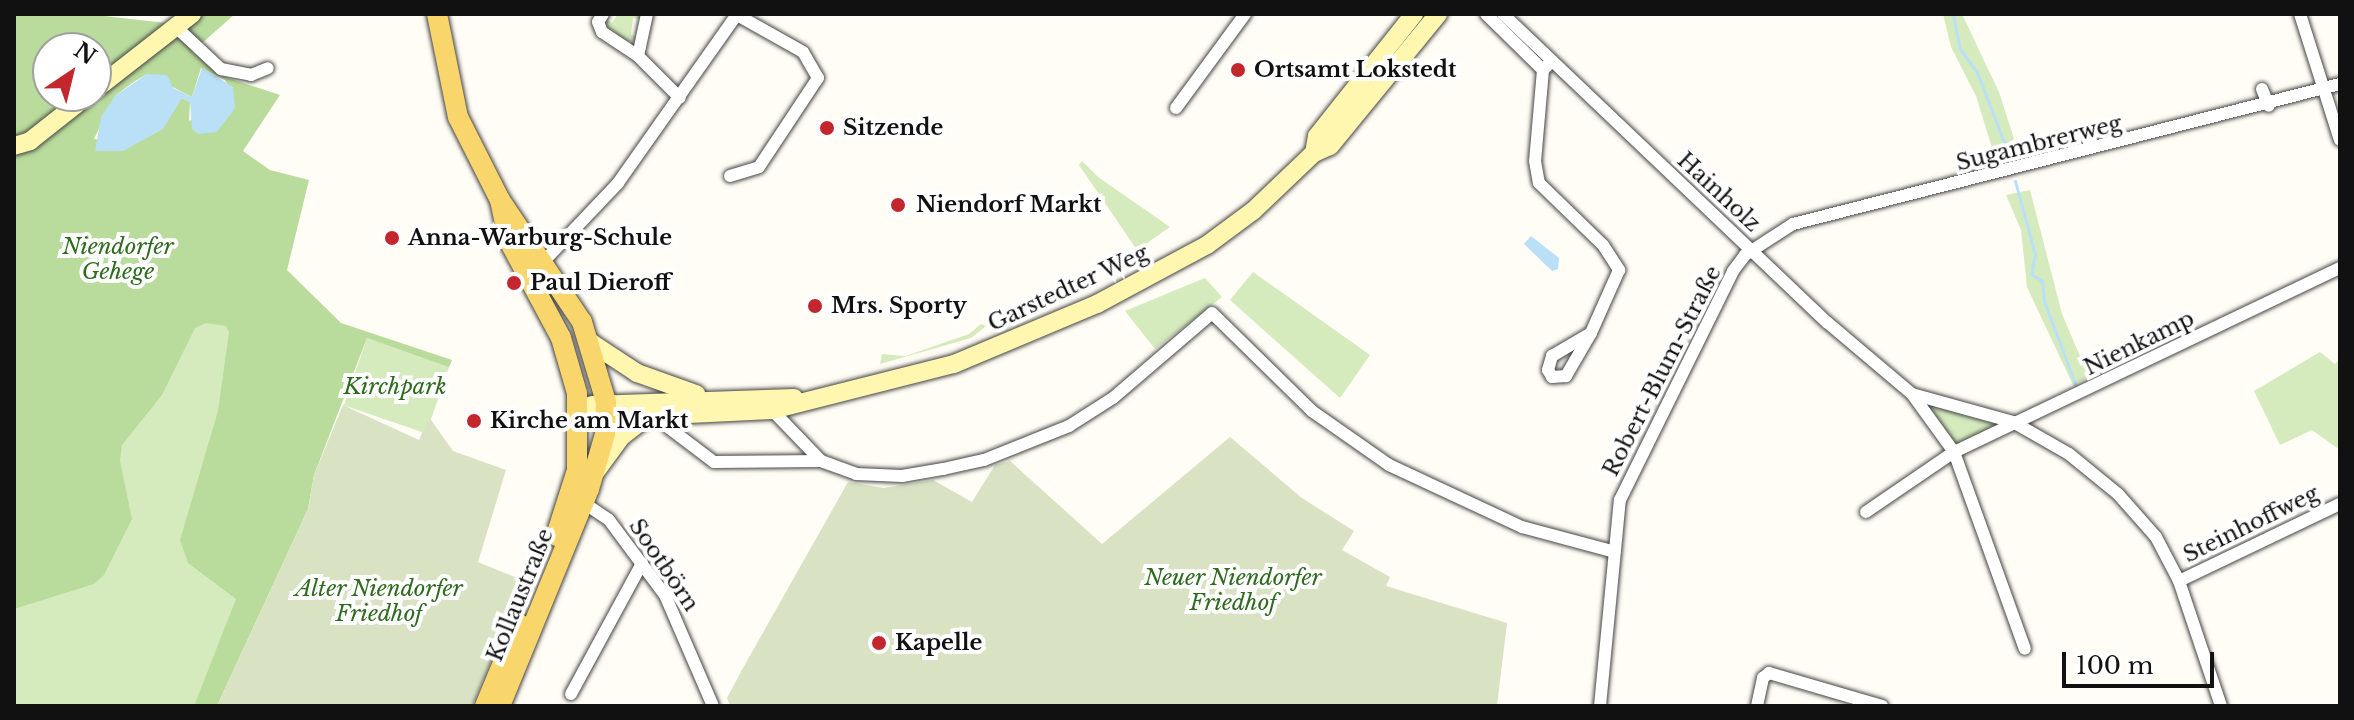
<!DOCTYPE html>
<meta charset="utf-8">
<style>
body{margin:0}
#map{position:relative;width:2354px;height:720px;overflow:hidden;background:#fffdf5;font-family:"Libre Baskerville",serif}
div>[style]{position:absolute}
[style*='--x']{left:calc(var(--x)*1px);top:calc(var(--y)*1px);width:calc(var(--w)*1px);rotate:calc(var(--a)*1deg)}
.green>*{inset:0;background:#d5ebbd;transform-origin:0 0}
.forest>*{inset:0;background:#b9dc9c}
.cemetery>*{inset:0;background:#d9e3c4}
.water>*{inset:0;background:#b9e0f7}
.stream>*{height:3px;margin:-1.5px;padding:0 1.5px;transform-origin:1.5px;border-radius:1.5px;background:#b9e0f7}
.roads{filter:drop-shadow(0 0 2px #444) drop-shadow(0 0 2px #444)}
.street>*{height:12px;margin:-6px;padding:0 6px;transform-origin:6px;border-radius:6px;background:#fff}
.secondary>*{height:18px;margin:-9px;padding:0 9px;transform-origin:9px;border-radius:9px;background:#fff6b0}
.primary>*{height:20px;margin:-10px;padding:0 10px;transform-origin:10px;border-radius:10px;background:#f9d66b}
.dots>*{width:22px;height:22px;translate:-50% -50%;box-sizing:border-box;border:4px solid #fff;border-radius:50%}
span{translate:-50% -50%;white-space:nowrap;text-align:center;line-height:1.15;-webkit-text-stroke:8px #fff;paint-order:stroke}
.poi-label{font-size:22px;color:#111;font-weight:700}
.left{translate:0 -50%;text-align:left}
.street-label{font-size:22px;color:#111}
.park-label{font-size:22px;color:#2f6b1f;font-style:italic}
.frame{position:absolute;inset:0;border:16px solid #111;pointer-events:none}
.north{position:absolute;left:32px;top:32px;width:80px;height:80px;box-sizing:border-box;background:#fff;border:2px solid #a0a0a0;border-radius:50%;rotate:35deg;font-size:22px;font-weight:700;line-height:32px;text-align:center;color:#111}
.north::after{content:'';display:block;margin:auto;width:28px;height:36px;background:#c4262e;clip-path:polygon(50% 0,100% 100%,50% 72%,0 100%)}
.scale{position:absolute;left:2062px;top:652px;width:152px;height:36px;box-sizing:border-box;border:4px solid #111;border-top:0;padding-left:10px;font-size:24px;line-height:28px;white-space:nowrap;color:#111;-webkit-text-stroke:6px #fff;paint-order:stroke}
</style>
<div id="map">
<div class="green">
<i style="clip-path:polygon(618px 14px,641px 14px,642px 19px,633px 18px,631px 35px,639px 37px,635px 41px,626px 41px,606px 29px,605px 18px,612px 23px)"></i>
<i style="clip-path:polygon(1943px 14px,1962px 14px,1999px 92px,2016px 145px,1993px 151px,1976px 96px,1951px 47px)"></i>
<i style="clip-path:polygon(1082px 161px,1098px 177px,1170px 227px,1137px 250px,1079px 165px)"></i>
<i style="clip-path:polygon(2030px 190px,2062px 314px,2089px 377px,2073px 385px,2027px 287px,2021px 230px,2006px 195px)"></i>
<i style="clip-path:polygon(1253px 272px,1370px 355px,1340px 398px,1230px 300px)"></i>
<i style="clip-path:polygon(1205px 278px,1222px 297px,1155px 349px,1125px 311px)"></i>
<i style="clip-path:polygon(174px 318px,230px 325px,330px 392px,195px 706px,16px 706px,14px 593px)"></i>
<i style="clip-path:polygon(981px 324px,986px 326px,971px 338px,880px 364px,882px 354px,906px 356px,969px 334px)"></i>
<i style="left:367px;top:338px;width:87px;height:71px;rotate:19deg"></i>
<i style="clip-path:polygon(2320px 352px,2335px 364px,2340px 359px,2340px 450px,2312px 430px,2280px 445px,2254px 391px)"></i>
<i style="clip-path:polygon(1931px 405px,1991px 422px,1995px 427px,1955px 445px,1927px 407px)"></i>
</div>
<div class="forest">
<i style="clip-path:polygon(evenodd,14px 14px,87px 14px,166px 23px,177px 14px,235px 14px,192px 52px,222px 76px,280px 95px,243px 151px,270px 170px,309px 180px,287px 270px,341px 323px,452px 360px,449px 367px,367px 338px,314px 475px,308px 509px,217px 706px,194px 706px,236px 599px,188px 563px,180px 540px,218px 411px,229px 332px,226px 326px,206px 323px,195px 328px,162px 395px,122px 445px,120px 461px,132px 519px,104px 575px,94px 584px,14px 609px,14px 14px,48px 48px,96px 48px,96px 96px,48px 96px,48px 48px,14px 14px,201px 68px,225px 80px,232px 94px,189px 121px,190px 102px,182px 98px,135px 144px,94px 139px,115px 96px,132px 83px,147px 74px,192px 97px,201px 68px)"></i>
</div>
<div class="cemetery">
<i style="clip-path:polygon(343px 405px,419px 440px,429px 417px,453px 451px,506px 470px,478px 562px,525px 581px,472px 706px,217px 706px,308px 509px,314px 475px)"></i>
<i style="clip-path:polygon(1230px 437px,1302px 498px,1354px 531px,1342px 550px,1390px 577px,1386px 586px,1507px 623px,1497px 706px,730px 706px,727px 698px,743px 668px,848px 482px,884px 488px,933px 480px,972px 502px,995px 465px,1010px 461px,1102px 544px)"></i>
</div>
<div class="water">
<i style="clip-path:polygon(202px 68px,233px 87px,235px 108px,217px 132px,198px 134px,192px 129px,190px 102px,182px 98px,163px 129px,123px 151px,95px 151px,101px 117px,115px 96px,147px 74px,167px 75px,173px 88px,192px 97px)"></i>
<i style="clip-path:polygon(1531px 236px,1559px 258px,1558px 269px,1552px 271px,1524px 244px)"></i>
</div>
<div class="stream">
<i style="--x:1953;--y:14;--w:36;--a:79"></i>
<i style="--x:1960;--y:49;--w:29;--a:54"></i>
<i style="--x:1977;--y:72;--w:84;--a:69"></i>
<i style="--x:2015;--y:181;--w:76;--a:74.7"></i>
<i style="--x:2035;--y:254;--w:20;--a:101"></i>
<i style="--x:2031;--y:274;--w:13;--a:32"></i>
<i style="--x:2042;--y:281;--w:20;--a:84"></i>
<i style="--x:2044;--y:301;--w:91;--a:69.4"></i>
</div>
<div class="roads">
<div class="street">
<i style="--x:603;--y:14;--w:9;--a:122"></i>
<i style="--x:598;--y:22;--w:11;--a:68"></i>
<i style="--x:602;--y:32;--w:43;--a:33.7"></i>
<i style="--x:638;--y:56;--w:59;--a:45"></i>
<i style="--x:1486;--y:14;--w:80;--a:44.5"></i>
<i style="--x:1503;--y:14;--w:448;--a:43.6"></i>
<i style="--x:1828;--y:323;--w:110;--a:40.2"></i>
<i style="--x:1912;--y:394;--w:105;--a:15.5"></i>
<i style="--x:2013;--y:422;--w:64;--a:29.7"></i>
<i style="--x:2069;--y:454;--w:63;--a:39.2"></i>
<i style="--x:2118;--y:494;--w:57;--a:48.5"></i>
<i style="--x:2156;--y:537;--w:50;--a:62.4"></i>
<i style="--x:2179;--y:581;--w:132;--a:71.4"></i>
<i style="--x:2300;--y:14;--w:132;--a:72.4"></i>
<i style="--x:176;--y:27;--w:62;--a:43"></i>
<i style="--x:221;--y:69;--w:31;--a:11"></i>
<i style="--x:251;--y:75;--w:18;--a:-22"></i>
<i style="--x:638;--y:56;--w:43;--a:-77.9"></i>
<i style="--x:1552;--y:61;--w:13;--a:135"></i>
<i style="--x:1543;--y:70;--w:91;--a:95"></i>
<i style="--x:1535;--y:161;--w:22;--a:80"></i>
<i style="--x:1539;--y:183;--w:89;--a:44.1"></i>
<i style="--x:1603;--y:245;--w:30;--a:57"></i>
<i style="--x:1619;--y:270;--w:69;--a:114"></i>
<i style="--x:2262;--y:89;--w:18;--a:68"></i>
<i style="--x:1176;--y:108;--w:117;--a:-53.7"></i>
<i style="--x:730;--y:176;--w:30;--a:-17"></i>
<i style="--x:759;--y:167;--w:107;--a:-56.5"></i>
<i style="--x:818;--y:78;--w:30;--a:-120"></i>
<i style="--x:803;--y:52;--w:76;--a:-150.7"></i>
<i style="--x:545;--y:260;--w:106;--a:-46.5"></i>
<i style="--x:618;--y:183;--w:207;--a:-54.8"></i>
<i style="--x:1591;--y:333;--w:50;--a:120.2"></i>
<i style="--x:1566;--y:376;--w:14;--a:176"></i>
<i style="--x:1552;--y:377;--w:8;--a:-120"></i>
<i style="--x:1548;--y:370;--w:15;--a:-74"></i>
<i style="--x:1552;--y:356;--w:45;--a:-30.5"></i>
<i style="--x:1912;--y:394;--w:72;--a:54.1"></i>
<i style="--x:1954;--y:452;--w:209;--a:70.2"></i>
<i style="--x:772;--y:410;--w:71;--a:46.1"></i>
<i style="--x:821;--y:461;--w:37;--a:20"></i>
<i style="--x:856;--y:474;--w:46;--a:2.5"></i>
<i style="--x:902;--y:476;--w:42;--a:-9.7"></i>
<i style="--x:943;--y:469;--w:42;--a:-12.4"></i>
<i style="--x:984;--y:460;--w:92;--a:-21.8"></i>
<i style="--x:1069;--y:426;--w:52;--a:-32.5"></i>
<i style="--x:1113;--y:398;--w:130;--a:-40.6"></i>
<i style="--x:1212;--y:313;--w:140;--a:44.4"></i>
<i style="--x:1312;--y:411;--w:94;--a:35"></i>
<i style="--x:1389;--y:465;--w:147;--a:25"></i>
<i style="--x:1522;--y:527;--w:96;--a:15"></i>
<i style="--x:663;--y:416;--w:13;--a:63"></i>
<i style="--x:669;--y:428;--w:56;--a:37.1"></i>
<i style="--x:714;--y:462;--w:107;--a:-0.5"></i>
<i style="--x:584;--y:503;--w:30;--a:34"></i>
<i style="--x:609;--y:520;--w:94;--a:53.3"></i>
<i style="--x:665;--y:595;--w:121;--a:66.6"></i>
<i style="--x:1866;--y:512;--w:107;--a:-34.3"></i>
<i style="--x:1954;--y:452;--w:428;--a:-25.5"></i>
<i style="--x:2179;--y:581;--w:178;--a:-25.6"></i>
<i style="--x:571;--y:694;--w:149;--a:-61.5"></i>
<i style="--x:1600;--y:706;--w:207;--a:-84.5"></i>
<i style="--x:1620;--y:500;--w:255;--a:-63.7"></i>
<i style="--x:1733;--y:271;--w:20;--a:-53"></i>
<i style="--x:1745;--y:255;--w:57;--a:-32.9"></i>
<i style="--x:1793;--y:224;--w:565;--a:-14.36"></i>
<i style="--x:1757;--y:706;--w:29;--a:-78"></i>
<i style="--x:1763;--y:678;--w:8;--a:-40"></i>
<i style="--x:1769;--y:673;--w:118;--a:16.3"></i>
</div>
<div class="secondary">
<i style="--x:96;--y:89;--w:122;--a:-38"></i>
<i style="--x:14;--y:146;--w:17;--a:-17"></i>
<i style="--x:30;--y:141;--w:73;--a:-38.3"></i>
<i style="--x:1314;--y:153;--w:17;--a:-80"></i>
<i style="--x:1317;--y:136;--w:156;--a:-51.5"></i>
<i style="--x:590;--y:342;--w:56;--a:33.4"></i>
<i style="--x:637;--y:373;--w:63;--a:19.6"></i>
<i style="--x:592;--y:405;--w:202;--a:-2"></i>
<i style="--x:580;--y:412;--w:68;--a:3.4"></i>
<i style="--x:648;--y:416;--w:124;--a:-2.8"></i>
<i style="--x:772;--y:410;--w:188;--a:-14.2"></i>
<i style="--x:954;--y:364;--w:155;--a:-22.8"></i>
<i style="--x:1097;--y:304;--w:125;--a:-28.2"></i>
<i style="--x:1207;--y:245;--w:57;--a:-36.5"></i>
<i style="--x:1253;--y:211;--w:84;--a:-43.6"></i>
<i style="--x:1314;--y:153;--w:17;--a:-24"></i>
<i style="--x:1330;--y:146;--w:171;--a:-50.7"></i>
<i style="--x:594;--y:474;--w:46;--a:-53.9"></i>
<i style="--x:621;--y:437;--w:34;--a:-38"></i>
</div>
<div class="primary">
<i style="--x:437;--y:14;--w:105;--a:78.5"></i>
<i style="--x:458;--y:117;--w:93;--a:63.2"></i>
<i style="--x:500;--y:200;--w:147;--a:56.1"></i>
<i style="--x:582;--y:322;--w:84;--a:73.3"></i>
<i style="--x:606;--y:402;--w:32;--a:92"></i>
<i style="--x:605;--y:434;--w:57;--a:106.2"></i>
<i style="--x:589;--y:489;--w:235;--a:112.3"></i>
<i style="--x:500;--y:200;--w:40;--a:78"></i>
<i style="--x:508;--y:239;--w:112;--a:61.8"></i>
<i style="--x:561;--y:338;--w:57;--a:73.8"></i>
<i style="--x:577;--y:393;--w:77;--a:90"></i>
<i style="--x:577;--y:470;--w:69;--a:107.7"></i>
<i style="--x:485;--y:706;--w:89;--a:-67.5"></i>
</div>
</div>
<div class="dots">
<i style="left:1238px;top:70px;background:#c4262e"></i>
<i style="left:827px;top:128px;background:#c4262e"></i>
<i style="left:898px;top:205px;background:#c4262e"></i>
<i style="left:392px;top:238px;background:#c4262e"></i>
<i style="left:514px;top:283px;background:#c4262e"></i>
<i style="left:815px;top:306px;background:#c4262e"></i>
<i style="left:474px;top:421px;background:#c4262e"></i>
<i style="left:879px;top:643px;background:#c4262e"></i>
</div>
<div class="poi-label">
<span class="left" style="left:1254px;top:70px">Ortsamt Lokstedt</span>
<span class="left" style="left:843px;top:128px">Sitzende</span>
<span class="left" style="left:916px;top:205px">Niendorf Markt</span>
<span class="left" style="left:408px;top:238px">Anna-Warburg-Schule</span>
<span class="left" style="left:530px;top:283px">Paul Dieroff</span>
<span class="left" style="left:831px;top:306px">Mrs. Sporty</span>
<span class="left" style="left:490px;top:421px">Kirche am Markt</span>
<span class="left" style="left:895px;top:643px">Kapelle</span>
</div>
<div class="street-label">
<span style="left:2039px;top:143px;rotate:-14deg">Sugambrerweg</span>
<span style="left:1719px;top:192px;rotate:43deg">Hainholz</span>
<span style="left:1068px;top:288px;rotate:-25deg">Garstedter Weg</span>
<span style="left:2139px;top:343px;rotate:-26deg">Nienkamp</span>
<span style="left:1662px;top:371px;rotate:-63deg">Robert-Blum-Straße</span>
<span style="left:2251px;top:524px;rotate:-26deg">Steinhoffweg</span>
<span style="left:664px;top:565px;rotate:56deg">Sootbörn</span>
<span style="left:520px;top:595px;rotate:-68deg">Kollaustraße</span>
</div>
<div class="park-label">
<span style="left:118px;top:259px">Niendorfer<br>Gehege</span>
<span style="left:395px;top:387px">Kirchpark</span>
<span style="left:1233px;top:590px">Neuer Niendorfer<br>Friedhof</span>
<span style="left:379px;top:601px">Alter Niendorfer<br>Friedhof</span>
</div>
<div class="frame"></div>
<div class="north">N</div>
<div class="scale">100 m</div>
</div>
